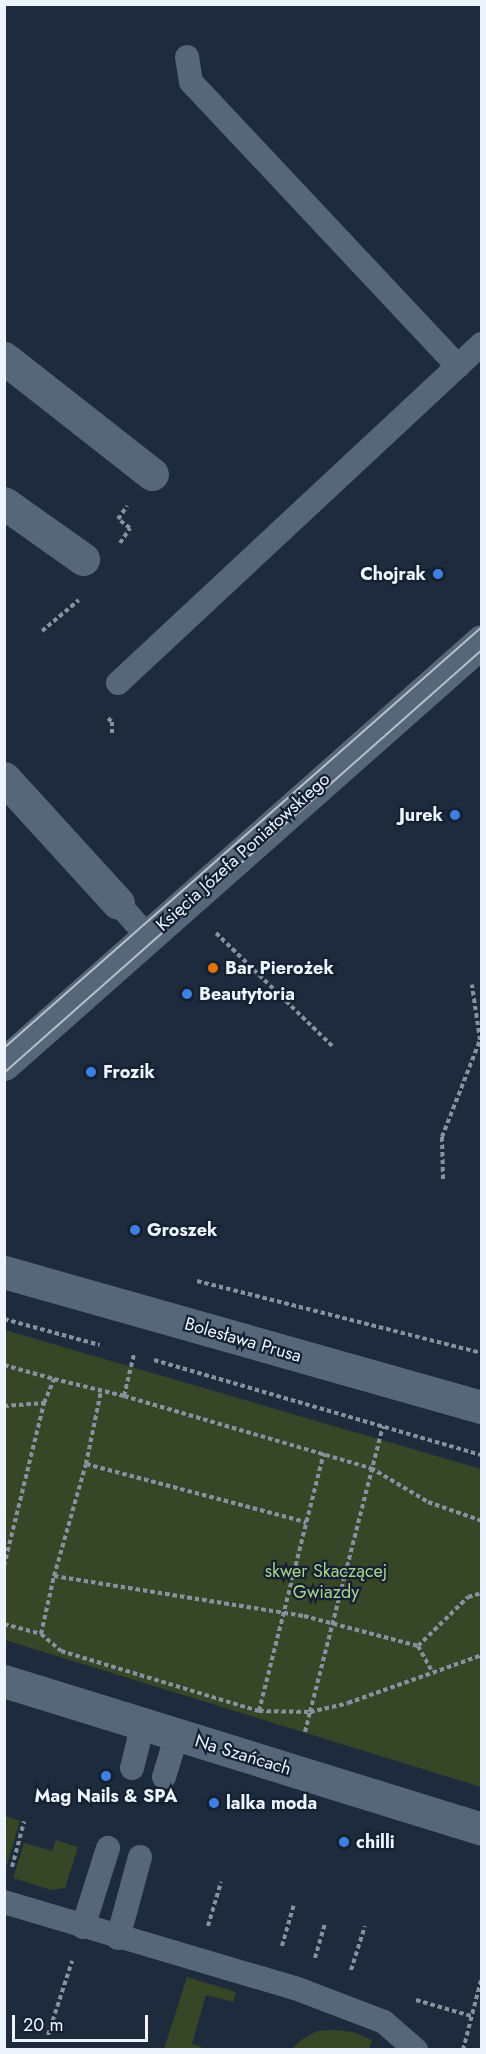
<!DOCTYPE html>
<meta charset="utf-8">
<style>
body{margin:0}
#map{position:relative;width:486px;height:2054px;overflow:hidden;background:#1d2b3c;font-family:Jost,sans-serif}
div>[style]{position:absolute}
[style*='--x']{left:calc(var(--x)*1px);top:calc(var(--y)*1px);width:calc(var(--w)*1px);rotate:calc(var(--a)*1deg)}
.green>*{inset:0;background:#384628}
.path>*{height:4px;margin-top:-2px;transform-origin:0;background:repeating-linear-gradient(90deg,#88929f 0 4.5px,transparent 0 7.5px)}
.service>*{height:24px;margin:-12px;padding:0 12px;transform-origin:12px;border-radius:12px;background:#56677a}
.minor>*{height:33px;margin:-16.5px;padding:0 16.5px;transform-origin:16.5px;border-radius:16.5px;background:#56677a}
.tertiary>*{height:33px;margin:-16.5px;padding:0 16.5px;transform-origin:16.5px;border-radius:16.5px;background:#56677a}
.tram>*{height:1.5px;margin:-0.75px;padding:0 0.75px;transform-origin:0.75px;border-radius:0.75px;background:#b7c0cb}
.dots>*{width:16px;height:16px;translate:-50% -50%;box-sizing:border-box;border:3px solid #132132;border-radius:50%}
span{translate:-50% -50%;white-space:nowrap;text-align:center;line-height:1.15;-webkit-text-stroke:4.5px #132132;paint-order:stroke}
.poi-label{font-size:18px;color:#edf4fe;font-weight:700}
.right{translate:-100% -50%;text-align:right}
.left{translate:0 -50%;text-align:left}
.street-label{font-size:18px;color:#edf4fe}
.park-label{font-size:18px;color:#aed189}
.frame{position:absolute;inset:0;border:6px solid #edf4fe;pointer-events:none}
.scale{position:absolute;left:12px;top:2015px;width:136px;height:27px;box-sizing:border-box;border:3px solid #edf4fe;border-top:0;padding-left:8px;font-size:18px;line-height:21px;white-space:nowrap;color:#edf4fe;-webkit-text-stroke:4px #132132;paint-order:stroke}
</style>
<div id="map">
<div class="green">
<i style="clip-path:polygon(5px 1330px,481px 1469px,481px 1787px,5px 1640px)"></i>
<i style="clip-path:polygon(5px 1816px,20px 1821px,5px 1871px,4px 1816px)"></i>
<i style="clip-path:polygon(56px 1840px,78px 1847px,65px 1888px,52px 1890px,13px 1878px,24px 1843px,52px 1851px)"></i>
<i style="clip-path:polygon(187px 1977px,236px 1992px,233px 2002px,206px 1995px,192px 2044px,206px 2049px,164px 2049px)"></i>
<i style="clip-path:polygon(335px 2030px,353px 2032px,372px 2040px,369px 2049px,292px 2049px,301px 2040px,317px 2031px)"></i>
</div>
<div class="path">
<i style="--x:120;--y:543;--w:18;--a:-56"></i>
<i style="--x:130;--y:528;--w:15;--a:-143"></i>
<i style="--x:118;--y:519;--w:16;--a:-55"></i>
<i style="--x:42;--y:631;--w:48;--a:-40"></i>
<i style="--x:108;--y:718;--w:6;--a:45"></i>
<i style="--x:112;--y:722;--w:11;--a:90"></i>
<i style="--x:216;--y:933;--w:162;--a:44.2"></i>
<i style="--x:443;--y:1179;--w:42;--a:-91.4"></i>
<i style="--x:442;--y:1137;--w:104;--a:-68.6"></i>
<i style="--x:480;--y:1040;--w:56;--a:-98.3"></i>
<i style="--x:197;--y:1281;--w:294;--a:14.2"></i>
<i style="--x:4;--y:1319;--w:99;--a:15.2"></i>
<i style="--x:154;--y:1360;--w:341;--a:16.2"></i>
<i style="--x:4;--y:1365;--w:52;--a:15.6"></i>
<i style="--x:124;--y:1396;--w:257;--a:16.3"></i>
<i style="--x:371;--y:1468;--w:66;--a:30.8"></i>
<i style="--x:428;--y:1502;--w:57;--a:19.4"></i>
<i style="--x:4;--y:1406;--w:40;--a:-4.3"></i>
<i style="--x:86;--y:1464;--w:228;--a:14.8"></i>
<i style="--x:4;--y:1566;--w:168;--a:-76.2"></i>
<i style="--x:44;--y:1403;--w:26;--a:-67"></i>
<i style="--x:54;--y:1379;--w:72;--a:13.7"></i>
<i style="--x:124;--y:1396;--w:43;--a:-76.6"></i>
<i style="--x:54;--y:1576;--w:253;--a:9.1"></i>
<i style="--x:304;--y:1616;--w:118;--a:14.7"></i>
<i style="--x:418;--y:1646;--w:29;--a:61"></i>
<i style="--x:4;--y:1624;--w:38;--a:15"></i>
<i style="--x:41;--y:1634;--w:26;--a:40"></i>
<i style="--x:61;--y:1651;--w:207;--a:16.9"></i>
<i style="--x:259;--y:1711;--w:51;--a:1.1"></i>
<i style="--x:310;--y:1712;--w:295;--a:-75.7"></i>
<i style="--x:41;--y:1634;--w:59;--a:-77.4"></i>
<i style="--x:54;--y:1576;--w:116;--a:-74.1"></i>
<i style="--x:86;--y:1464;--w:75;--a:-78.4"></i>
<i style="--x:418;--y:1646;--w:70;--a:-44.4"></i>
<i style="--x:468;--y:1597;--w:15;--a:-16"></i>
<i style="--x:259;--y:1711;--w:266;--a:-75.9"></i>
<i style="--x:305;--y:1732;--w:21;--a:-76"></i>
<i style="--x:310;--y:1712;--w:39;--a:-13"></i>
<i style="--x:348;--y:1703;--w:142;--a:-19.7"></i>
<i style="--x:12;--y:1867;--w:47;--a:-75.1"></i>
<i style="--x:208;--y:1926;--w:46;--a:-73.5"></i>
<i style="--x:282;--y:1946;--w:44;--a:-74.1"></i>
<i style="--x:315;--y:1958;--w:37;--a:-74"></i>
<i style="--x:351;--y:1970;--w:46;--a:-72.3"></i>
<i style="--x:416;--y:2000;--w:57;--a:16.2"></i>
<i style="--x:48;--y:2035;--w:78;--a:-72"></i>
<i style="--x:96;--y:2050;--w:2;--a:-90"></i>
<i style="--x:463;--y:2050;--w:76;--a:-75.6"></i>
</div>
<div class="service">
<i style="--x:187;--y:57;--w:25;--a:81"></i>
<i style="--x:191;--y:82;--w:390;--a:46.8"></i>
<i style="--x:118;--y:683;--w:497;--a:-43"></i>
<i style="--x:118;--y:903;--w:45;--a:48.6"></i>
<i style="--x:132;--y:1768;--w:45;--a:-76"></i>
<i style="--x:164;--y:1777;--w:45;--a:-73.2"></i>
<i style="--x:4;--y:1902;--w:303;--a:16.5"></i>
<i style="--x:295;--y:1988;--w:95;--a:20.9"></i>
<i style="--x:384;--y:2022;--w:43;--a:41.2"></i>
<i style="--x:83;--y:1927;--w:83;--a:-72.4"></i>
<i style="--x:118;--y:1938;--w:84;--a:-74.8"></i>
</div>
<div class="minor">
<i style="--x:4;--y:358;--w:188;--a:38.1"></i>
<i style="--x:4;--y:503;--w:97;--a:35.3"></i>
<i style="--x:4;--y:778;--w:169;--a:47.6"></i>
<i style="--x:4;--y:1272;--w:497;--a:15.8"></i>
<i style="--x:4;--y:1681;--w:500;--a:17.2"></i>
</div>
<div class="tertiary">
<i style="--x:4;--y:1064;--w:638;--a:-41.51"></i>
</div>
<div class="tram">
<i style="--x:4;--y:1048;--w:637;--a:-41.37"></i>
<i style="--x:4;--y:1073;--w:638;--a:-41.51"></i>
</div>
<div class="dots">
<i style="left:438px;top:574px;background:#3f7fe0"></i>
<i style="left:455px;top:815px;background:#3f7fe0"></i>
<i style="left:213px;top:968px;background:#e8710a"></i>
<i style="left:187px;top:994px;background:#3f7fe0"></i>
<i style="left:91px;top:1072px;background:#3f7fe0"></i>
<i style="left:135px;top:1230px;background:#3f7fe0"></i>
<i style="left:106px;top:1776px;background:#3f7fe0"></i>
<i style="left:214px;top:1803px;background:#3f7fe0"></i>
<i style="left:344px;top:1842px;background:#3f7fe0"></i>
</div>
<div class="poi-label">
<span class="right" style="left:426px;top:574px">Chojrak</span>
<span class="right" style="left:443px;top:815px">Jurek</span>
<span class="left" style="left:225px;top:968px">Bar Pierożek</span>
<span class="left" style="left:199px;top:994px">Beautytoria</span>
<span class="left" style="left:103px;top:1072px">Frozik</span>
<span class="left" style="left:147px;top:1230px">Groszek</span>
<span style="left:106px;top:1796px">Mag Nails &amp; SPA</span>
<span class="left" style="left:226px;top:1803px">lalka moda</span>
<span class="left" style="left:356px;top:1842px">chilli</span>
</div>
<div class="street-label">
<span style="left:243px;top:852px;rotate:-42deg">Księcia Józefa Poniatowskiego</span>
<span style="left:243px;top:1340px;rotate:16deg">Bolesława Prusa</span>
<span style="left:243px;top:1755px;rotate:17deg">Na Szańcach</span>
</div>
<div class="park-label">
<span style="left:326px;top:1582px">skwer Skaczącej<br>Gwiazdy</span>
</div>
<div class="frame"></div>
<div class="scale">20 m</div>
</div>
